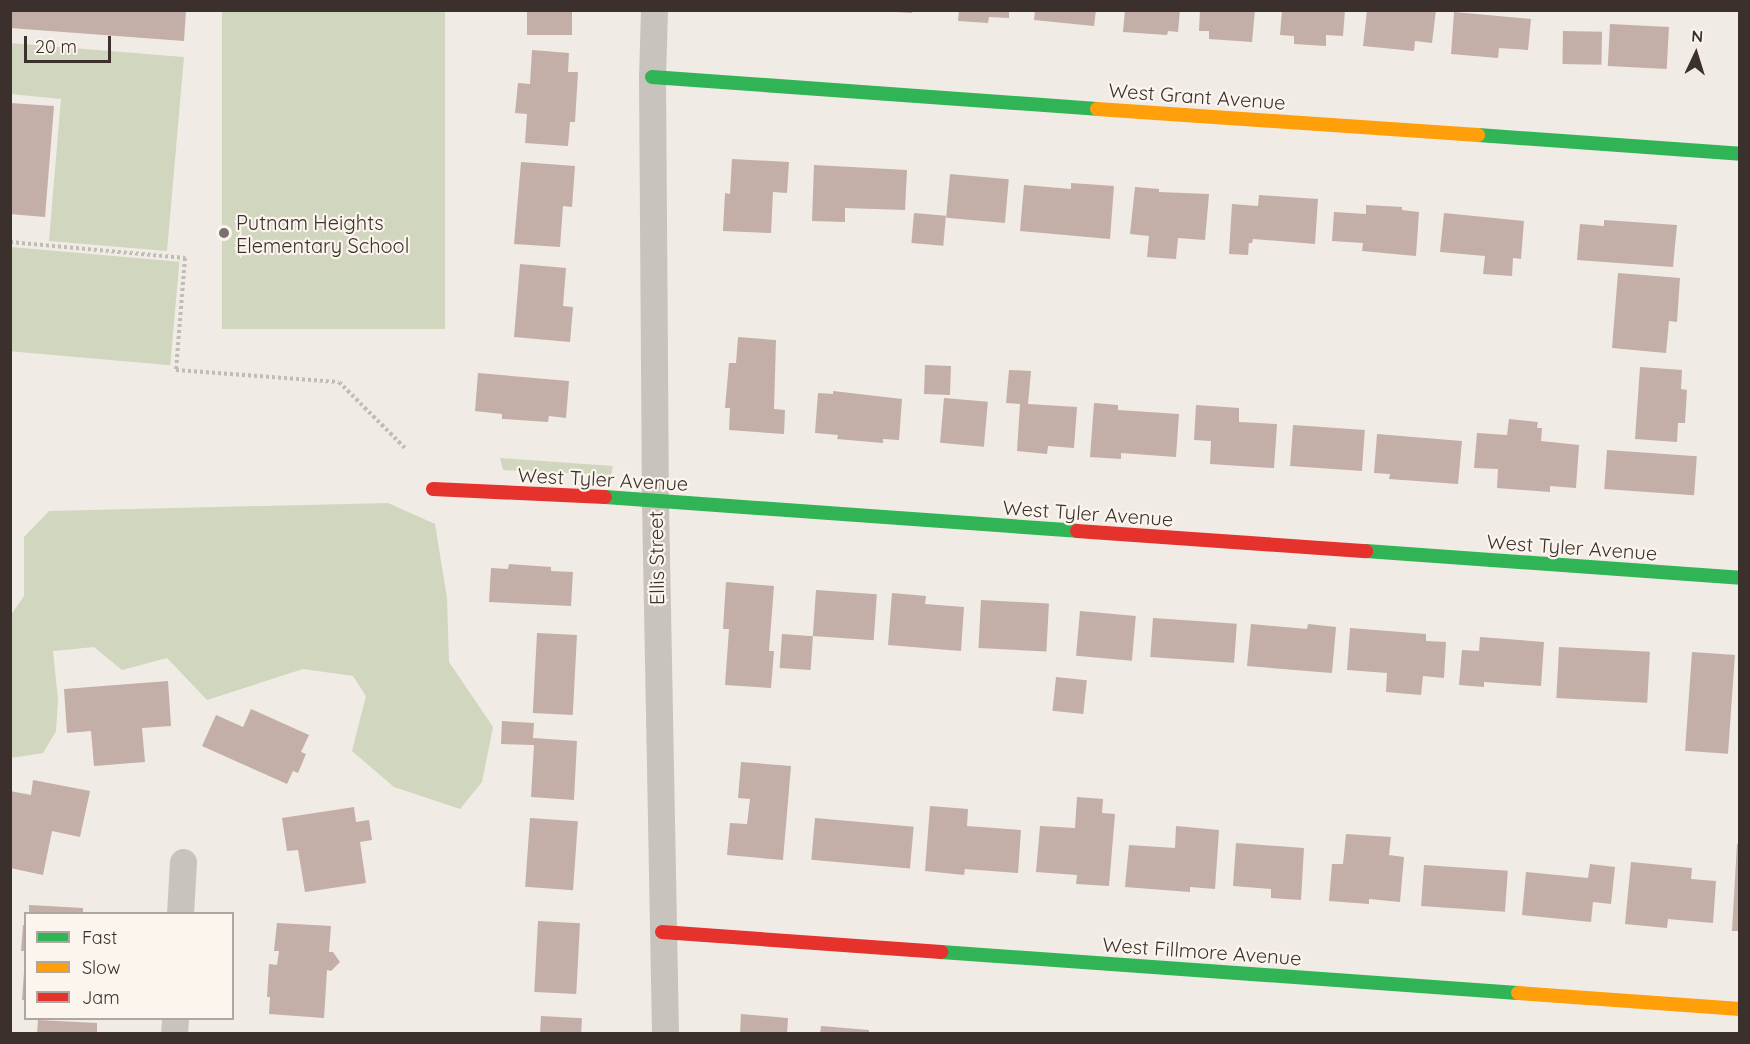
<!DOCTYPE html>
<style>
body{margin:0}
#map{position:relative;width:1750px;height:1044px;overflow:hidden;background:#f0ebe5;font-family:Quicksand,sans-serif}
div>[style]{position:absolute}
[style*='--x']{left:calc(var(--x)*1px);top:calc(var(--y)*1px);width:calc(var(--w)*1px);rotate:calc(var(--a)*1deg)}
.green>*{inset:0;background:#d1d6bf;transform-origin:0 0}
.building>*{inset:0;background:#c3afa7;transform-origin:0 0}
.path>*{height:4px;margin-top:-2px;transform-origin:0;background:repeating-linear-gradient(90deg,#c2bbb6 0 3px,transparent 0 6px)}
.street>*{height:27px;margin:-13.5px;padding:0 13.5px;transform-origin:13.5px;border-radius:13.5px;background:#c9c3be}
.fast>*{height:14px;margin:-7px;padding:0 7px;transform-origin:7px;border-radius:7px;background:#30b455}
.slow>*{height:14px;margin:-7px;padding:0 7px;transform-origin:7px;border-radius:7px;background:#ff9f0a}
.jam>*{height:14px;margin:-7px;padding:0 7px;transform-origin:7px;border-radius:7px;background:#e5322d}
.dots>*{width:16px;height:16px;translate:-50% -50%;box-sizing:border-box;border:3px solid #fbf5ee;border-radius:50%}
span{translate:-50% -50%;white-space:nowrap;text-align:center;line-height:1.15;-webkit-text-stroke:4.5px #fbf5ee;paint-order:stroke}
.street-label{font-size:20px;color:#3b302b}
.poi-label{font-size:20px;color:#3b302b}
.left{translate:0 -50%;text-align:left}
.frame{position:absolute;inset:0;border:12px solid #3b302b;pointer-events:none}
.legend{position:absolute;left:24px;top:912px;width:210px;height:108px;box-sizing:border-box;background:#fbf5ee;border:2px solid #aea6a0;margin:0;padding:8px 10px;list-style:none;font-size:18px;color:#3b302b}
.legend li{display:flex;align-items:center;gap:12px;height:30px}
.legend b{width:30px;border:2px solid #aea6a0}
.north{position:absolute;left:1666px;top:24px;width:60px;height:60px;-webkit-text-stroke:4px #fbf5ee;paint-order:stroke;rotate:4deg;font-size:16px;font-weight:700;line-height:24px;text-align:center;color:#3b302b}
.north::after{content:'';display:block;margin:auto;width:21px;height:27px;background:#3b302b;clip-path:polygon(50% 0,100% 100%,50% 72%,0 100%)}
.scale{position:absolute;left:24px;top:36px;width:87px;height:27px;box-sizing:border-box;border:3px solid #3b302b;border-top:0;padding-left:8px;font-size:18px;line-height:21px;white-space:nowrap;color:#3b302b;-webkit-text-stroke:4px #fbf5ee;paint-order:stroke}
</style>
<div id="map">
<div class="green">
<i style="left:222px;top:11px;width:223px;height:318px"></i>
<i style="clip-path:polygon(10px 43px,184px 57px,167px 251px,49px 241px,61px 99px,11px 94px)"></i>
<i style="left:11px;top:247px;width:169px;height:104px;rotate:5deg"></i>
<i style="clip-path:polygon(500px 458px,613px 466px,611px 475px,503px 470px)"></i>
<i style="clip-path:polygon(388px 503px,435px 524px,447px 598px,449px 662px,493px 727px,482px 782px,460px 809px,394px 787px,352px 751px,366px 696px,353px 676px,303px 669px,207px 700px,167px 658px,122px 670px,94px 647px,53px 651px,58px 700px,56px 731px,43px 753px,11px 758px,11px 615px,24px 596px,24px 537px,49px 511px)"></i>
</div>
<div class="building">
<i style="clip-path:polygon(10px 10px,186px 10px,184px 41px,10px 28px)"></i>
<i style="left:527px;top:10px;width:45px;height:25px"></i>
<i style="clip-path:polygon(895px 10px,912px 10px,912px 13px,895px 12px)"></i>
<i style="clip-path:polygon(959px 10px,1009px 10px,1009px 18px,989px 17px,988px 23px,958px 21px)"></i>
<i style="clip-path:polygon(1035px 10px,1096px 10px,1094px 26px,1034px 20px)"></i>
<i style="clip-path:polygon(1125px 10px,1180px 10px,1178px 32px,1168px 31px,1167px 35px,1123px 32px)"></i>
<i style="clip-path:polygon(1200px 10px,1255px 10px,1252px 42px,1209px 39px,1209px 31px,1199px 31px)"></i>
<i style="clip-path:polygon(1282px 10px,1345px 10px,1343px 36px,1326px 35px,1326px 46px,1294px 44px,1294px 36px,1280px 35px)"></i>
<i style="clip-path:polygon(1367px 10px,1436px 10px,1432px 43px,1415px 41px,1414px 51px,1363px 46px)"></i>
<i style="clip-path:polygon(1454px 12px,1531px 19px,1528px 50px,1499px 48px,1498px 58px,1451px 54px)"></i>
<i style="left:1610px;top:24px;width:59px;height:42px;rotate:3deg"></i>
<i style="left:1563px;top:31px;width:39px;height:33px;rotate:1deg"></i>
<i style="clip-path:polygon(532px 50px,569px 53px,568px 72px,578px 72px,575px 122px,570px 122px,568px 146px,525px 143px,527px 114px,515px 113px,518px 83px,530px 84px)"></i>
<i style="clip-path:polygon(10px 103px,54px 106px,45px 217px,10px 214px)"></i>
<i style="clip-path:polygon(732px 159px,789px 162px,787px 193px,773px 192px,771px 233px,723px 231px,725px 193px,730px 194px)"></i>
<i style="clip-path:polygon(521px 162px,575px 166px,572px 207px,563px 206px,560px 247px,514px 244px)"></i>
<i style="clip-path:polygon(814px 165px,907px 170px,905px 210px,845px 208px,845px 222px,812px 221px)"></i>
<i style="left:950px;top:174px;width:59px;height:44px;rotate:5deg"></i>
<i style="clip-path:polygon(1071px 183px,1114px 186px,1110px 239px,1020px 231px,1024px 185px,1071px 189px)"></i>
<i style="clip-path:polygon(1135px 187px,1159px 189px,1159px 192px,1209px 194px,1205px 240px,1178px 238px,1176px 259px,1147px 257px,1149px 236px,1130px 234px)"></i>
<i style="clip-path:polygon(1259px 195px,1318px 199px,1315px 244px,1253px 239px,1252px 243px,1249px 243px,1248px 255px,1229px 254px,1232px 204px,1258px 206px)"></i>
<i style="clip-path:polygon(1366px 205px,1402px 207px,1402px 210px,1419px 212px,1416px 256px,1362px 251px,1363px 243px,1332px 241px,1334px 212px,1366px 214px)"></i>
<i style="left:914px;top:213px;width:32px;height:30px;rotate:5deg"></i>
<i style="clip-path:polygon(1444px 213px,1524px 221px,1521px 259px,1513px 258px,1512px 276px,1483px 274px,1485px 256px,1440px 252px)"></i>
<i style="clip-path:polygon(1604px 220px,1677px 225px,1673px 267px,1577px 260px,1580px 224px,1604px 226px)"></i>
<i style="clip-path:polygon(520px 264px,566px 268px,563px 306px,573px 307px,570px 342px,514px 337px)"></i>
<i style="clip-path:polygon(1618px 273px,1680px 278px,1677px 322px,1669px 321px,1666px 353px,1612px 348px)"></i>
<i style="clip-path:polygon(738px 337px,776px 340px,774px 409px,785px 410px,784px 434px,729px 430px,730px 408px,725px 408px,729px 363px,736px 363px)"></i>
<i style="left:925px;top:365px;width:26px;height:29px;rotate:2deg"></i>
<i style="clip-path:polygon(1640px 367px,1682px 370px,1681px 389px,1687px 390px,1685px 423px,1678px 423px,1677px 442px,1635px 439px)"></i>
<i style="clip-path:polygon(1009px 370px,1031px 371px,1028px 404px,1077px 407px,1074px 448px,1048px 446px,1047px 454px,1017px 451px,1020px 404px,1006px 403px)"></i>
<i style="clip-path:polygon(478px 373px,569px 381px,566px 418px,549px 416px,548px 422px,504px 419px,502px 419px,502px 414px,475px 411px)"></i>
<i style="clip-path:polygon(833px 391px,902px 399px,899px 440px,883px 439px,883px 443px,837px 439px,838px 435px,815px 433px,818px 393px,833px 394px)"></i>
<i style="left:944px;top:398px;width:44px;height:45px;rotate:5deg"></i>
<i style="clip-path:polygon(1094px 403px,1118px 405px,1118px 410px,1179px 414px,1176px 457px,1121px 453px,1121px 459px,1090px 457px)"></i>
<i style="clip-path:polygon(1196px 405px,1239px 408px,1239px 422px,1277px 424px,1274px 468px,1210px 464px,1211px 441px,1194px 440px)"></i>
<i style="clip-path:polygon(1509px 419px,1538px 422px,1537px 428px,1542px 428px,1541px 441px,1579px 445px,1576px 488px,1550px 486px,1550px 492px,1497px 488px,1498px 469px,1474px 468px,1477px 433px,1507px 435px)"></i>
<i style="left:1293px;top:425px;width:72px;height:41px;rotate:4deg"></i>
<i style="clip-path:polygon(1377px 434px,1462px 441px,1458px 484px,1389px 479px,1390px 474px,1374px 473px)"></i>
<i style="left:1607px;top:450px;width:90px;height:39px;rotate:4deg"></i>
<i style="clip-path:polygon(509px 564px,551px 567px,551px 571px,573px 572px,571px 606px,489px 602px,491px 568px,508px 569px)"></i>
<i style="clip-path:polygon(726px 582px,774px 586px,769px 651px,774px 651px,771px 688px,725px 685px,729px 629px,723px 629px)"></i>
<i style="left:816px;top:590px;width:61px;height:46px;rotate:4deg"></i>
<i style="clip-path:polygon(892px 593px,926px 596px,925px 604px,964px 607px,961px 651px,888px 645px)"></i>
<i style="left:981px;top:600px;width:68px;height:48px;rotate:3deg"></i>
<i style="left:1080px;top:611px;width:56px;height:45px;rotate:5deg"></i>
<i style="left:1153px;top:618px;width:84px;height:39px;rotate:4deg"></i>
<i style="clip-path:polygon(1251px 624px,1307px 629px,1308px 624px,1336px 627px,1332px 673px,1247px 666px)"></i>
<i style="clip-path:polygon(1350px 628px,1426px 634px,1426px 641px,1446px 642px,1444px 678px,1423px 676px,1421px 695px,1386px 692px,1387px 673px,1347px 670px)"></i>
<i style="left:537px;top:633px;width:40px;height:80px;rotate:3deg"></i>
<i style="left:782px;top:634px;width:31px;height:34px;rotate:4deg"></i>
<i style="clip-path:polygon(1480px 637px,1544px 642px,1541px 686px,1484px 682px,1484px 687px,1459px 685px,1462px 650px,1479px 651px)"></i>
<i style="left:1559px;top:647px;width:91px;height:51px;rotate:3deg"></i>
<i style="left:1692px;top:652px;width:43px;height:99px;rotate:4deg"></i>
<i style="left:1056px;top:677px;width:31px;height:34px;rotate:6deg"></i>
<i style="clip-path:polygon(168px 681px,171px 726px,142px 728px,145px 762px,94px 766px,91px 731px,67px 733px,64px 689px)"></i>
<i style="clip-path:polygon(251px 709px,309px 735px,301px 752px,306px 754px,298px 773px,293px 771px,287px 784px,202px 746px,216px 715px,243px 727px)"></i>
<i style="clip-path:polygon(502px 721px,534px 723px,533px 738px,577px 741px,574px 800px,531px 797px,534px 745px,501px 744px)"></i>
<i style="clip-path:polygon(741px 762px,791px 766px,783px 860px,727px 855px,730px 823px,747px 824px,750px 799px,738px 798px)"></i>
<i style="clip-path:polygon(33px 780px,90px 791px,80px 837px,52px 831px,43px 875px,10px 868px,10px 791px,31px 795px)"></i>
<i style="clip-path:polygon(1077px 797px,1103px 799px,1102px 813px,1115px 814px,1109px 886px,1076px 884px,1077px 875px,1036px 872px,1040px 826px,1075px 828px)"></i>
<i style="clip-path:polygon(930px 806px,968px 809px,967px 826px,1021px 830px,1018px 873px,965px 869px,964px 875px,925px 871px)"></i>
<i style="clip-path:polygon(354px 807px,356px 822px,369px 820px,372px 840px,360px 842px,366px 883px,305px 892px,298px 850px,287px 851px,282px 818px)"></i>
<i style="left:530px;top:818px;width:48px;height:69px;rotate:4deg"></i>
<i style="left:815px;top:818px;width:99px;height:42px;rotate:5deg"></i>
<i style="clip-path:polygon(1176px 826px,1219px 830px,1215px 889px,1190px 887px,1190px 892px,1125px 887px,1129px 845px,1175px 848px)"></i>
<i style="clip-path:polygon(1346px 834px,1391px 837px,1389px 855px,1404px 857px,1400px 902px,1369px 899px,1369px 904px,1329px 901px,1332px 864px,1343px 864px)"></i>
<i style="clip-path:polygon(1236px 843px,1304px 848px,1301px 900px,1271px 898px,1271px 889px,1233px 886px)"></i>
<i style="clip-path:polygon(1737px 844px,1740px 844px,1740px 931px,1732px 931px)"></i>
<i style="clip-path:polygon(1631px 862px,1692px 868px,1691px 879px,1716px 881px,1713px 923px,1668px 919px,1667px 928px,1625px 924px)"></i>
<i style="clip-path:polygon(1590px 864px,1615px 867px,1611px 904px,1593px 902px,1591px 922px,1522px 915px,1526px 872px,1588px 878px)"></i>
<i style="left:1424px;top:865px;width:84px;height:41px;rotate:4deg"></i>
<i style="clip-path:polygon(29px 905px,83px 908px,83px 914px,29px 914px)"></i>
<i style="left:538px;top:921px;width:42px;height:71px;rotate:3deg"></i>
<i style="clip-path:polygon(277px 923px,331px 926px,329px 952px,333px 952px,340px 962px,331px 971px,327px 970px,324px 1018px,269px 1014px,270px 997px,267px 997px,269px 964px,277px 965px,279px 951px,274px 951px)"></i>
<i style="clip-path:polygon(23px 925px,26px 925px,26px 951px,21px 951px)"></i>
<i style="clip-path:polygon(24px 972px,26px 972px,26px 1000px,22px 1000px)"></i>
<i style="clip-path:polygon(741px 1014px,788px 1018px,787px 1034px,740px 1034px)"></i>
<i style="left:541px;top:1016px;width:41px;height:18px;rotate:3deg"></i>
<i style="clip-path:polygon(38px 1020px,97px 1023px,97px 1034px,37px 1034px)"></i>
<i style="clip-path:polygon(821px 1026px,869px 1030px,869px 1034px,820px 1034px)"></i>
</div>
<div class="path">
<i style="--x:10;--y:242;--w:176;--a:5.2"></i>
<i style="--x:185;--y:258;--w:112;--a:94.6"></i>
<i style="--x:176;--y:370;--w:163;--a:4.2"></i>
<i style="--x:339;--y:382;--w:93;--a:45"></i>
</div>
<div class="street">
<i style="--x:654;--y:10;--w:67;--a:91.7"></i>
<i style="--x:652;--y:77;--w:425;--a:89.6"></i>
<i style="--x:655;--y:502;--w:532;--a:88.92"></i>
<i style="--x:180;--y:914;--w:52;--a:-86.7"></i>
<i style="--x:174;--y:1034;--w:16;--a:-86"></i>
</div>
<div class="fast">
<i style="--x:652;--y:77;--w:446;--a:4.1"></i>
<i style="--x:1478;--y:135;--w:263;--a:4.1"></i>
<i style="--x:605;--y:497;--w:473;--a:4.1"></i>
<i style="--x:1366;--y:551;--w:375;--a:4.1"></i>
<i style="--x:941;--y:952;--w:578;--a:4.06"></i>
</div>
<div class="slow">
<i style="--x:1097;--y:109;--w:382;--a:3.9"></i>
<i style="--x:1518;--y:993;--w:223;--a:4.1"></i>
</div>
<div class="jam">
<i style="--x:433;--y:489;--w:172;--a:2.7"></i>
<i style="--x:1077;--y:531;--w:290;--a:4"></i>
<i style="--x:662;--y:932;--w:280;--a:4.1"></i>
</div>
<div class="dots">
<i style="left:224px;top:233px;background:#7a716c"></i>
</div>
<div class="street-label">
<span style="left:1197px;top:96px;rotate:4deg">West Grant Avenue</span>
<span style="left:603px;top:479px;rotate:3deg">West Tyler Avenue</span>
<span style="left:1088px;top:513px;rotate:4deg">West Tyler Avenue</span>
<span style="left:1572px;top:547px;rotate:4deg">West Tyler Avenue</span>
<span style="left:656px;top:558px;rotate:-91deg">Ellis Street</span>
<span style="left:1202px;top:951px;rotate:4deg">West Fillmore Avenue</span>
</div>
<div class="poi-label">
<span class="left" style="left:236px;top:234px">Putnam Heights<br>Elementary School</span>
</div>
<div class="frame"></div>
<ul class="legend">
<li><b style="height:8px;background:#30b455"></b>Fast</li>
<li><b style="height:8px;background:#ff9f0a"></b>Slow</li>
<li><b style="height:8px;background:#e5322d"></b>Jam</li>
</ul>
<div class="north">N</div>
<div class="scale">20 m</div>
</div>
